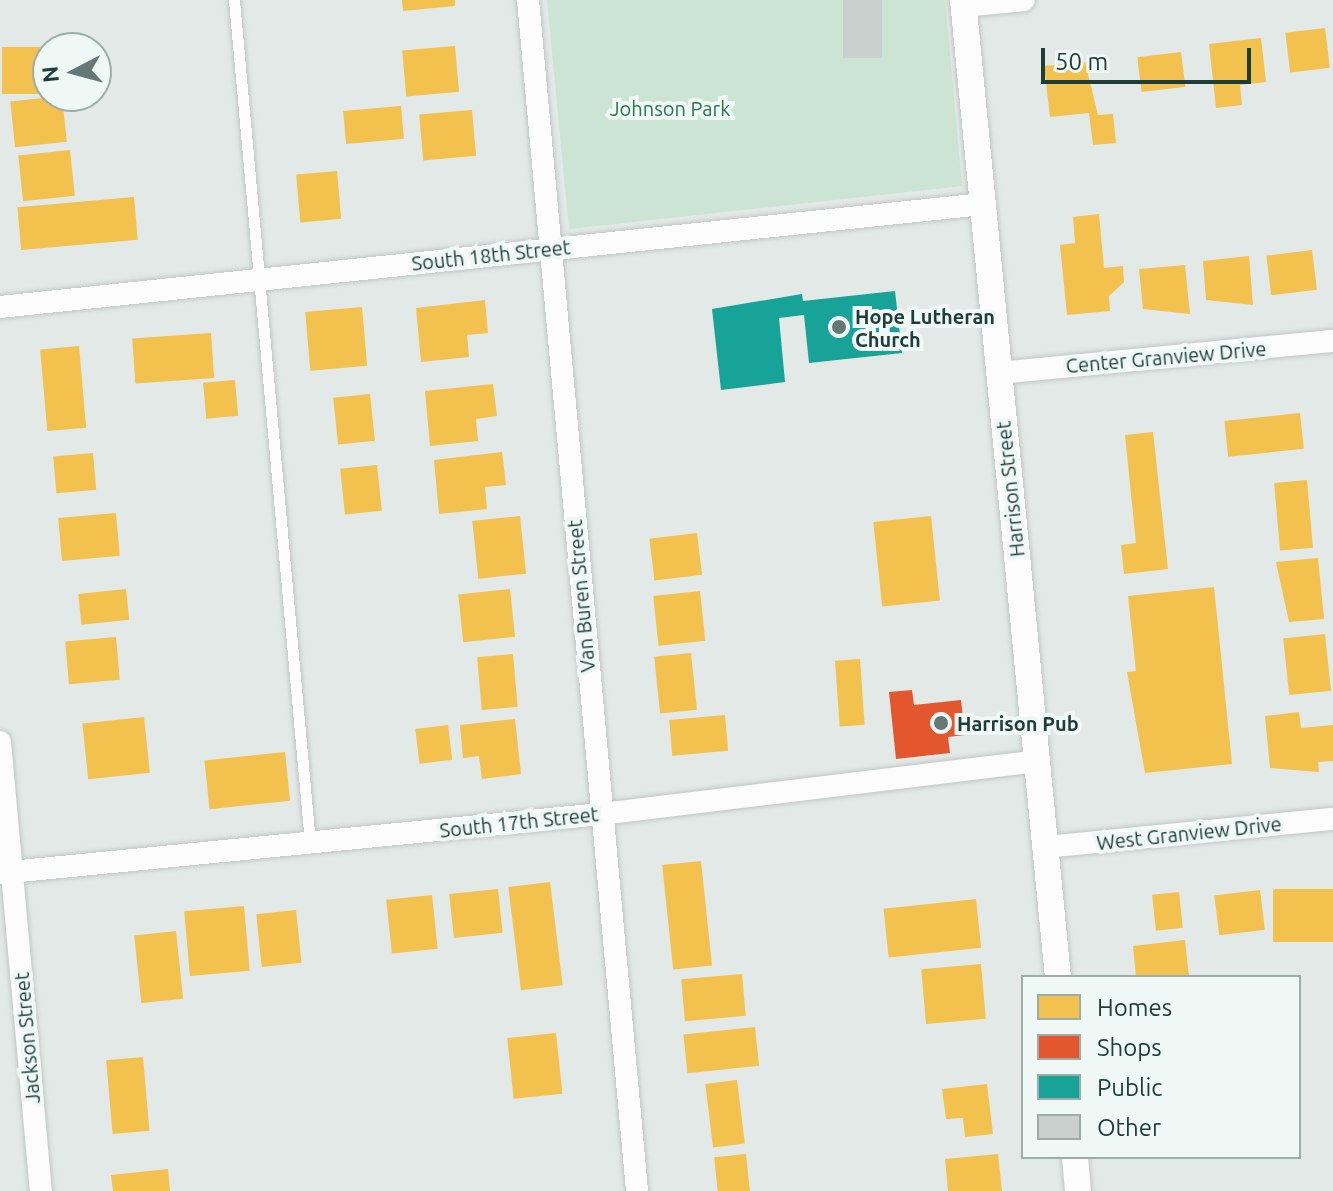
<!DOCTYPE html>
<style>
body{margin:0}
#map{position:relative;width:1333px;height:1191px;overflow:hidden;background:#e3e9e6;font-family:Ubuntu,sans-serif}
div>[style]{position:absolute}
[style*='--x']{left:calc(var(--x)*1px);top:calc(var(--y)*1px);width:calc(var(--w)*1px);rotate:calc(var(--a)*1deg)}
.green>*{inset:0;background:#cbe4d4}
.homes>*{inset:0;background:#f2c14e;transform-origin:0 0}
.shops>*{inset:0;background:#e4572e}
.public>*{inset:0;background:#17a398}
.building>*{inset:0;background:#cad0ce;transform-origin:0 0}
.roads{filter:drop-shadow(0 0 2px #c0c6c3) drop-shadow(0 0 2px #c0c6c3)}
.service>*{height:11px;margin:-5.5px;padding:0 5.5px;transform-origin:5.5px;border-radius:5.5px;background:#fbfcfb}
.minor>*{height:22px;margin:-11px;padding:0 11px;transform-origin:11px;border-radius:11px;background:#fbfcfb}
.tertiary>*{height:26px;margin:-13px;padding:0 13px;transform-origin:13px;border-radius:13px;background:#fbfcfb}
.dots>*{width:22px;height:22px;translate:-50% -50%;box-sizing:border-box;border:4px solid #f0f8f5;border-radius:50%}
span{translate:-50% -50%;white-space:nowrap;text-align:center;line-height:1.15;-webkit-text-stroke:8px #f0f8f5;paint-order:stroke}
.park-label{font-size:20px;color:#27764d}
.street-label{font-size:20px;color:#1f3d38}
.poi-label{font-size:20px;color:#1f3d38;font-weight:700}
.left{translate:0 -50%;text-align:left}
.legend{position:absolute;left:1021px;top:975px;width:280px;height:184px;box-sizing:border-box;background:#f0f8f5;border:2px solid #9cada9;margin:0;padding:10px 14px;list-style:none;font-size:24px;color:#1f3d38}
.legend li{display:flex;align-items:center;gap:16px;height:40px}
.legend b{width:40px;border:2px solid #9cada9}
.north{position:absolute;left:32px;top:32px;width:80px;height:80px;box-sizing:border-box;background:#f0f8f5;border:2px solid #9cada9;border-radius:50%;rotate:264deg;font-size:22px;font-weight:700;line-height:32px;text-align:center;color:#1f3d38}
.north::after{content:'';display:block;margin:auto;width:28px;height:36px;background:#647975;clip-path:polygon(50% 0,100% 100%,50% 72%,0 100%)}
.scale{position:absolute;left:1041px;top:48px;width:210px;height:36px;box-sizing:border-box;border:4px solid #1f3d38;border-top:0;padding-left:10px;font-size:24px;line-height:28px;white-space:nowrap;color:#1f3d38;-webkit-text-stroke:6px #f0f8f5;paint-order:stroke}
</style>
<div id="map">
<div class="green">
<i style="clip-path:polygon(547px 0,945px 0,962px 186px,569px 229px)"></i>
</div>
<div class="homes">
<i style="clip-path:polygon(402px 0,455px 0,455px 6px,403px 11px)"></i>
<i style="left:1325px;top:28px;width:40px;height:40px;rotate:83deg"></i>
<i style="clip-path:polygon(1261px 38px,1266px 82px,1240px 85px,1242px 105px,1216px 108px,1209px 44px)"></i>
<i style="left:455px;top:46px;width:46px;height:53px;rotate:85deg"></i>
<i style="left:48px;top:47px;width:47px;height:46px;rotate:90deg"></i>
<i style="left:1181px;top:52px;width:35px;height:44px;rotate:83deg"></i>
<i style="clip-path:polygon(1085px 62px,1098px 115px,1113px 114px,1116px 143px,1093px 145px,1089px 113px,1050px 117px,1044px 66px)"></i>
<i style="left:62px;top:96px;width:46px;height:52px;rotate:84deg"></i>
<i style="left:401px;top:106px;width:33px;height:58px;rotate:85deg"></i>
<i style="left:472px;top:110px;width:46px;height:53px;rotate:85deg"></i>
<i style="left:70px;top:150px;width:46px;height:52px;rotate:84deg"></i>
<i style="left:337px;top:171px;width:48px;height:41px;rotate:85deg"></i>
<i style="left:134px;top:197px;width:43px;height:117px;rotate:85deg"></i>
<i style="clip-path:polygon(1099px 214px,1104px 268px,1123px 266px,1124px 282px,1109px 296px,1110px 311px,1067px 315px,1060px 245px,1075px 243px,1073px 217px)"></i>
<i style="left:1312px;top:250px;width:40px;height:46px;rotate:83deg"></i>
<i style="clip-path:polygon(1249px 256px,1253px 305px,1206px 300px,1203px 261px)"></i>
<i style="clip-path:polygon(1185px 265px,1190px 314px,1143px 309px,1139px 269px)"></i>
<i style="clip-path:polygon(485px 300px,488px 333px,467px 335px,469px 357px,421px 362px,416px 308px)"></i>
<i style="left:362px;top:307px;width:59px;height:57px;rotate:85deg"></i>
<i style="left:211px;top:333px;width:45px;height:79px;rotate:86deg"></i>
<i style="left:79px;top:346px;width:82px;height:39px;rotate:85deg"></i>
<i style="left:235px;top:380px;width:36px;height:32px;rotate:85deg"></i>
<i style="clip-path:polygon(493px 384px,497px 416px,476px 419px,478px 441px,430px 446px,425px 391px)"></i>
<i style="left:370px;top:394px;width:47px;height:37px;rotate:84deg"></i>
<i style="left:1300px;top:413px;width:36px;height:76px;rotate:84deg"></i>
<i style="clip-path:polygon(1153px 432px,1168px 569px,1124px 574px,1121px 545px,1136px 543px,1125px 435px)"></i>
<i style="clip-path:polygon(502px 452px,506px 485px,485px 487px,487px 509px,439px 514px,434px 460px)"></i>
<i style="left:93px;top:453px;width:37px;height:40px;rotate:85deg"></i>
<i style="left:377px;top:465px;width:46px;height:37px;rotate:84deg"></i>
<i style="left:1307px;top:480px;width:68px;height:33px;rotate:85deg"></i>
<i style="left:116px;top:513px;width:43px;height:58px;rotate:85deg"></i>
<i style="left:520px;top:516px;width:58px;height:48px;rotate:84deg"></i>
<i style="left:931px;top:516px;width:85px;height:58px;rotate:84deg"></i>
<i style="left:697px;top:533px;width:42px;height:48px;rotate:83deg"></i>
<i style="clip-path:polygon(1318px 558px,1324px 619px,1289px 622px,1276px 562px)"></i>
<i style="clip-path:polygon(1214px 587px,1232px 764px,1145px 773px,1127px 672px,1136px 671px,1128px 596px)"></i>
<i style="left:126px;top:589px;width:31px;height:48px;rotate:84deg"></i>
<i style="left:510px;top:589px;width:48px;height:52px;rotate:84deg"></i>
<i style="left:700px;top:591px;width:50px;height:47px;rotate:84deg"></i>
<i style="left:1325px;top:634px;width:57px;height:42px;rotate:84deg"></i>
<i style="left:116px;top:637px;width:43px;height:51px;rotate:85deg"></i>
<i style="left:691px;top:653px;width:57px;height:37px;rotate:84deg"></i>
<i style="left:513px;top:654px;width:53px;height:36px;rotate:85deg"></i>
<i style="left:860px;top:659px;width:66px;height:25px;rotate:86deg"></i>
<i style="clip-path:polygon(1299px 712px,1301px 728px,1333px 725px,1333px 761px,1318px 762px,1319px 772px,1270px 768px,1265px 716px)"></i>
<i style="left:725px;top:715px;width:36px;height:56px;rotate:85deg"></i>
<i style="left:144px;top:717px;width:56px;height:62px;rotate:84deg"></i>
<i style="clip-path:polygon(515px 719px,521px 774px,482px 779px,479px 756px,463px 758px,460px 725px)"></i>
<i style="left:448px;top:725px;width:35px;height:33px;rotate:83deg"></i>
<i style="left:285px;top:752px;width:49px;height:81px;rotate:84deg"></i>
<i style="left:701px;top:861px;width:105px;height:39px;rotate:84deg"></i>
<i style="left:550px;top:882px;width:104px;height:42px;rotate:83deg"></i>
<i style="left:498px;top:889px;width:44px;height:49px;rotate:84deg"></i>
<i style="left:1333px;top:889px;width:53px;height:60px;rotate:90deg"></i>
<i style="left:1260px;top:890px;width:40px;height:46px;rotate:83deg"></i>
<i style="left:1179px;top:892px;width:36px;height:27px;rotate:84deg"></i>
<i style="left:432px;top:895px;width:54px;height:46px;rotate:84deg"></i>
<i style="left:976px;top:899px;width:49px;height:93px;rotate:84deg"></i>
<i style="left:244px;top:906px;width:65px;height:60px;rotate:85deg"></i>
<i style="left:296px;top:910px;width:53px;height:40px;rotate:84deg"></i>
<i style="left:176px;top:931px;width:68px;height:42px;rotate:84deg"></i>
<i style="clip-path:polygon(1185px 940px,1189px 977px,1136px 977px,1133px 946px)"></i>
<i style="left:981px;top:964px;width:55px;height:60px;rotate:85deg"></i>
<i style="left:742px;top:974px;width:42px;height:61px;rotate:85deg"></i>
<i style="left:755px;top:1027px;width:39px;height:72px;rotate:84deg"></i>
<i style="left:556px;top:1033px;width:61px;height:49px;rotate:84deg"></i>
<i style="left:143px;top:1057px;width:74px;height:37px;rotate:85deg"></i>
<i style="left:737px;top:1080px;width:64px;height:32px;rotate:83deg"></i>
<i style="clip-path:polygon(987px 1084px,993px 1134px,965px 1137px,963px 1118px,946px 1119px,942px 1089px)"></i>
<i style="left:746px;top:1154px;width:37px;height:32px;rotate:84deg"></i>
<i style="clip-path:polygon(998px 1154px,1002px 1191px,948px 1191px,945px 1159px)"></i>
<i style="clip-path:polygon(168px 1169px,170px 1191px,113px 1191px,111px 1175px)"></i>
</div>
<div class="shops">
<i style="clip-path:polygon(912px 690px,914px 705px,961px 700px,965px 735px,948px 737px,950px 753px,896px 759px,889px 692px)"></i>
</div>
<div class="public">
<i style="clip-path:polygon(895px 291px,902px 353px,809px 363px,804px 315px,779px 318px,785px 382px,721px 390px,712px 309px,802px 294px,803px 301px)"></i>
</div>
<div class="building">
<i style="left:843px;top:0;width:39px;height:58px"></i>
</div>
<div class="roads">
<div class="service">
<i style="--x:234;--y:0;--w:846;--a:84.85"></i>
</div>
<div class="minor">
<i style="--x:528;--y:0;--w:1196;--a:84.77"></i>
<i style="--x:964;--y:6;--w:60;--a:-5.7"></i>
<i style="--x:0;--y:307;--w:988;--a:-5.98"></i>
<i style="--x:999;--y:373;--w:336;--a:-5.5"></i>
<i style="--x:0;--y:742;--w:451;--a:84.8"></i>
<i style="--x:1045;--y:847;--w:289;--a:-5.6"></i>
<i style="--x:0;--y:873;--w:604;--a:-5.61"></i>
<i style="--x:601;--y:814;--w:439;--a:-6.9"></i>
</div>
<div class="tertiary">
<i style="--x:963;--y:0;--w:982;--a:84.45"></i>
<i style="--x:1075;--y:1157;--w:34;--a:85"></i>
</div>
</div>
<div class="dots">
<i style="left:839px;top:327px;background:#647975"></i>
<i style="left:941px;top:723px;background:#647975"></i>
</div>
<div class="park-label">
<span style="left:670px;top:108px">Johnson Park</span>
</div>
<div class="street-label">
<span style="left:491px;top:255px;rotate:-6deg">South 18th Street</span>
<span style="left:1166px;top:357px;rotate:-5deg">Center Granview Drive</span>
<span style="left:1010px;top:489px;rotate:-96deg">Harrison Street</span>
<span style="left:581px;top:596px;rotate:-95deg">Van Buren Street</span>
<span style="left:519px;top:822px;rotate:-6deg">South 17th Street</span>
<span style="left:1189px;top:833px;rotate:-6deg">West Granview Drive</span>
<span style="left:27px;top:1038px;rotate:-95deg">Jackson Street</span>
</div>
<div class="poi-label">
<span class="left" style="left:855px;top:328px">Hope Lutheran<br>Church</span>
<span class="left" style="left:957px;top:723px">Harrison Pub</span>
</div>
<ul class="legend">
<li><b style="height:22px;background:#f2c14e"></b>Homes</li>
<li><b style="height:22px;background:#e4572e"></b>Shops</li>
<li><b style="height:22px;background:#17a398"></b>Public</li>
<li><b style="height:22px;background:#cad0ce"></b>Other</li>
</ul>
<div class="north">N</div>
<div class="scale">50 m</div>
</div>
